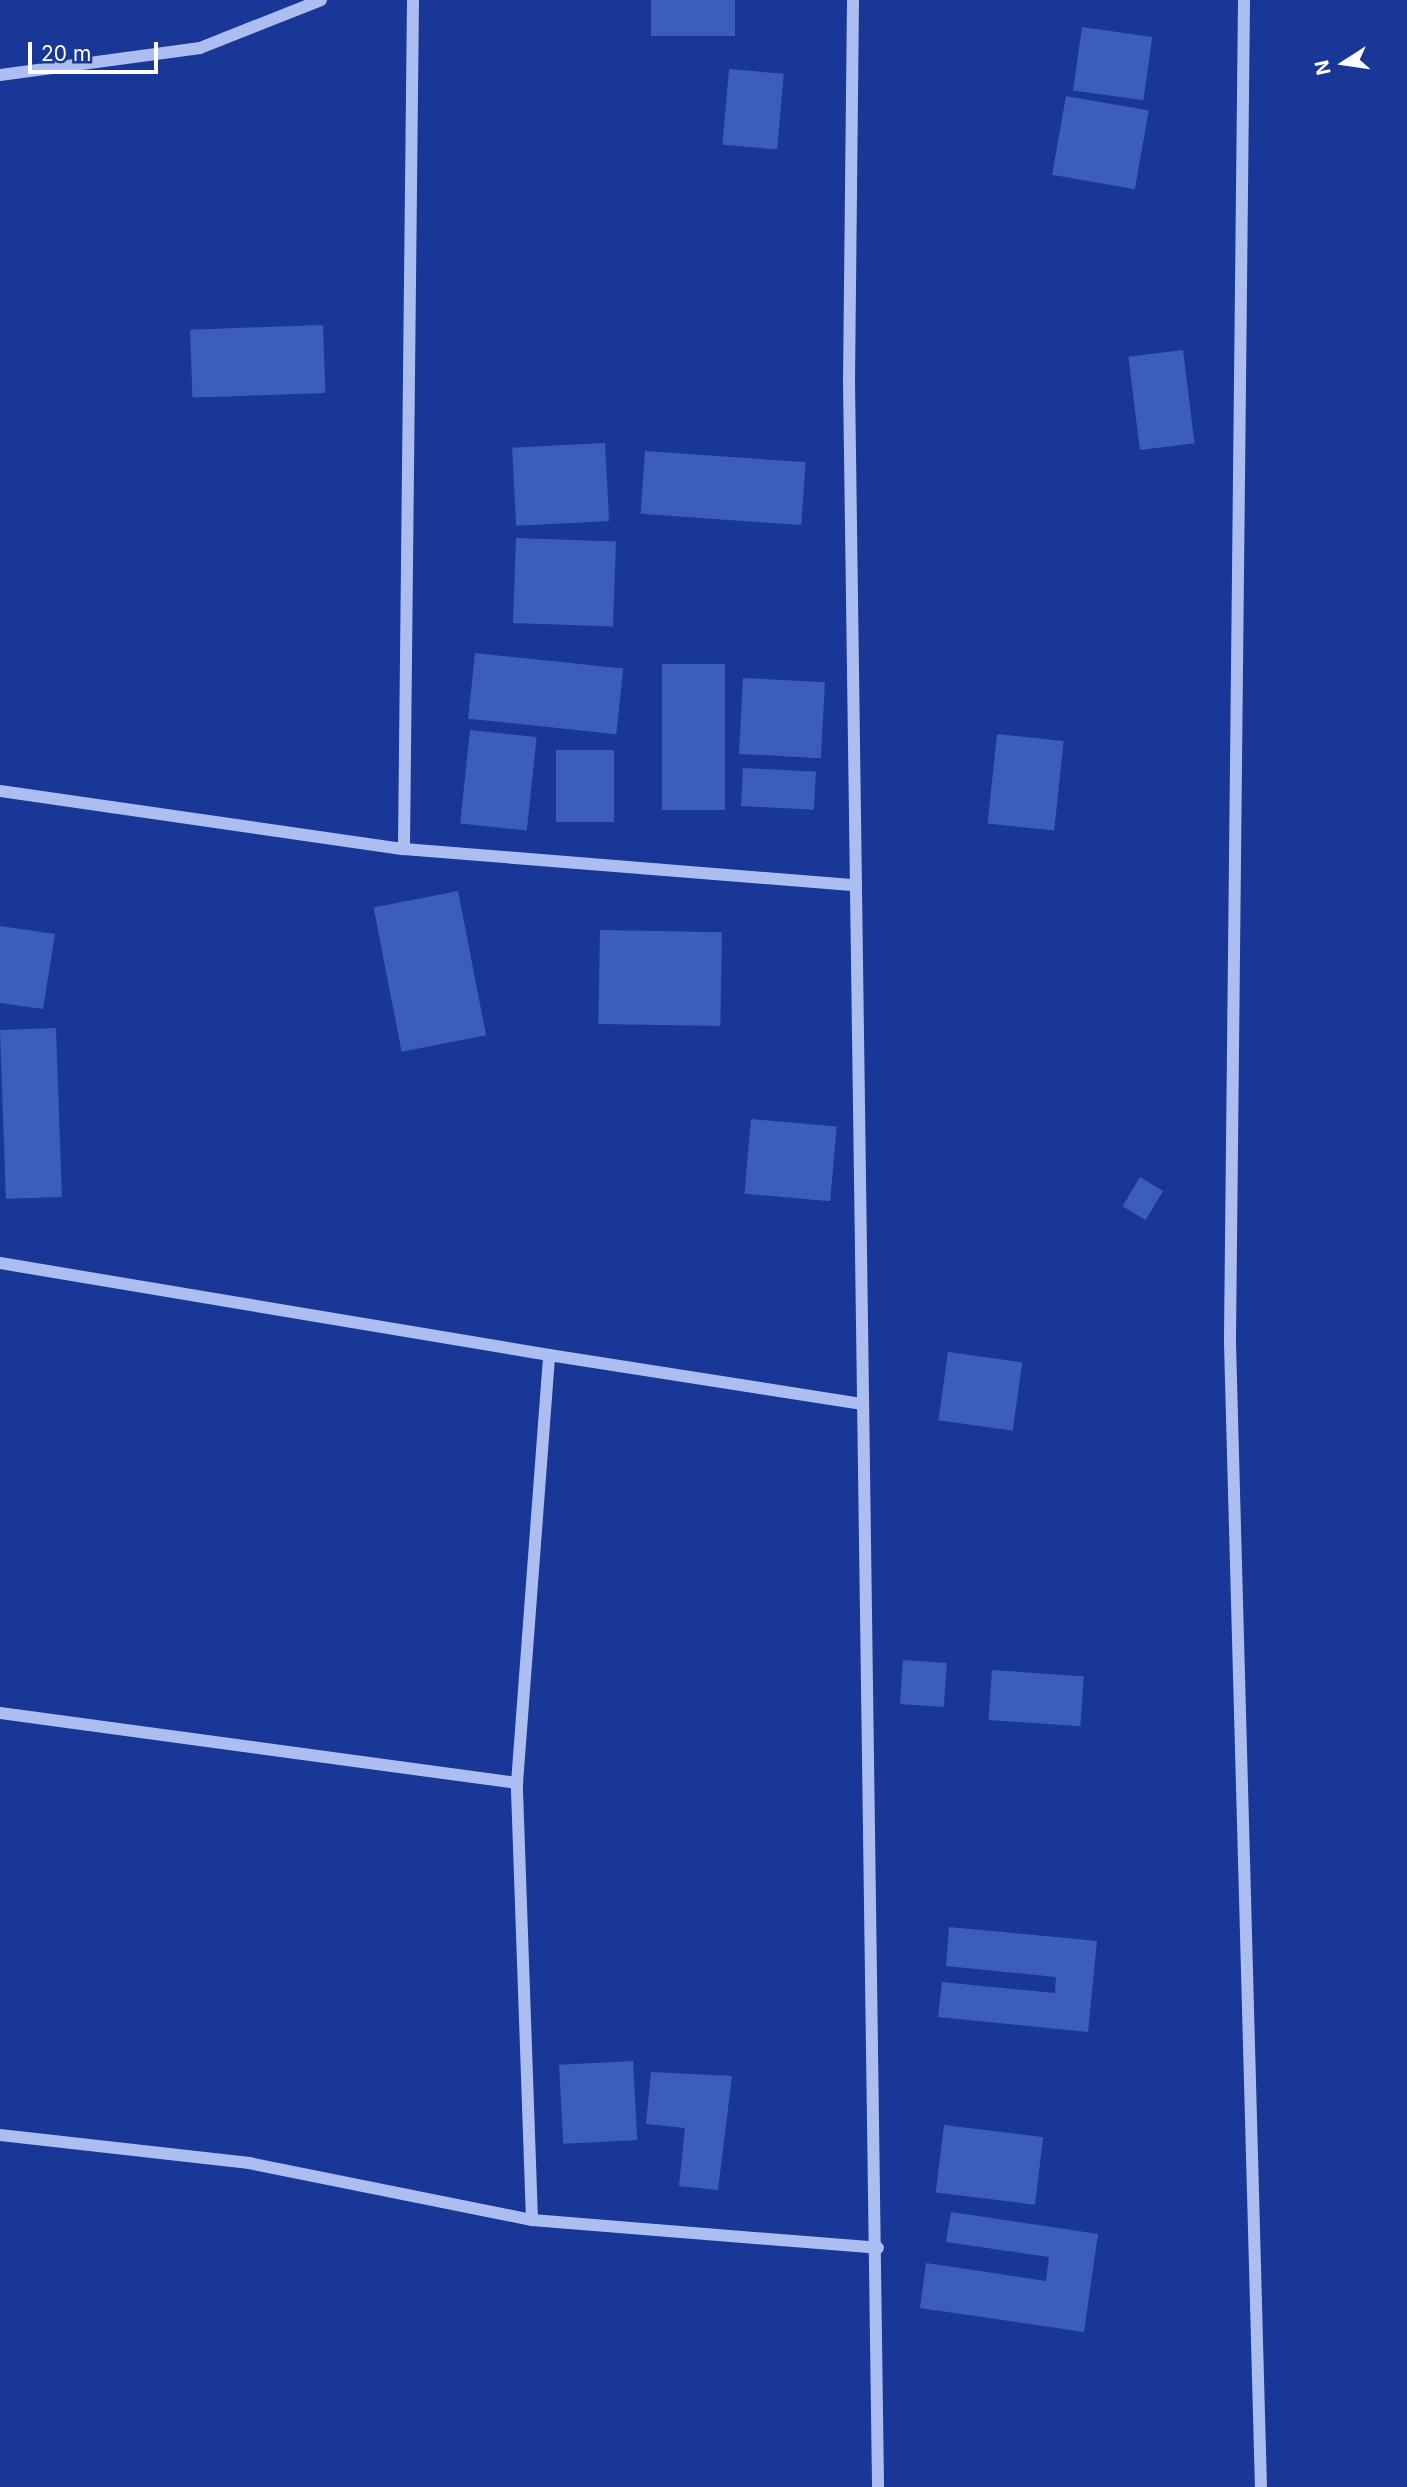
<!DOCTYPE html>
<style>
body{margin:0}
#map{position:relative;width:1407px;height:2487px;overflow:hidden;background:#193797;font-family:Inter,sans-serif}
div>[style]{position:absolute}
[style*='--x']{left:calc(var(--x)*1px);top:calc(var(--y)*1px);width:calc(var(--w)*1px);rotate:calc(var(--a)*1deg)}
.building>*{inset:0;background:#3d5dbc;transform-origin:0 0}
.minor>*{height:12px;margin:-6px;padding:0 6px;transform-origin:6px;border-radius:6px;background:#acbef1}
span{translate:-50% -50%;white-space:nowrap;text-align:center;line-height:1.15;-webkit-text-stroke:7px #193797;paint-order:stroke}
.north{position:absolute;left:1309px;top:28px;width:70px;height:70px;-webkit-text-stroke:5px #193797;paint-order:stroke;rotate:258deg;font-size:19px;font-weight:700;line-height:28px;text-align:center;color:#fff}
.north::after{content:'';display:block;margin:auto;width:24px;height:32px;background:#fff;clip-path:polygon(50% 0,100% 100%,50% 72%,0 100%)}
.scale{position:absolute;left:28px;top:42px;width:130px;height:32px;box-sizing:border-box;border:4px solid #fff;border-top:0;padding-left:9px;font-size:21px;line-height:24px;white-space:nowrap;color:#fff;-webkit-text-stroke:5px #193797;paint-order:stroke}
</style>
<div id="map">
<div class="building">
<i style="left:651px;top:0;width:84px;height:36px"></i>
<i style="left:1082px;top:27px;width:71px;height:64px;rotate:8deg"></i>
<i style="left:729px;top:69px;width:55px;height:76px;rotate:5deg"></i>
<i style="left:1066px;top:96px;width:84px;height:80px;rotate:10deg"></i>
<i style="left:323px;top:325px;width:68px;height:133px;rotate:88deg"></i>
<i style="left:1183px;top:350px;width:94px;height:55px;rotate:83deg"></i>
<i style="left:605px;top:443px;width:78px;height:93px;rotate:87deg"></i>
<i style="left:645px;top:451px;width:161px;height:63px;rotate:4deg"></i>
<i style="left:516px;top:538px;width:100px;height:85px;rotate:2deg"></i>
<i style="left:475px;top:653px;width:149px;height:66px;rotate:6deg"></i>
<i style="left:662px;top:664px;width:63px;height:146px"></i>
<i style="left:743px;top:678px;width:82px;height:76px;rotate:3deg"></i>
<i style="left:470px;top:730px;width:67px;height:94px;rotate:6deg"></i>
<i style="left:997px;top:734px;width:67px;height:90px;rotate:6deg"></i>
<i style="left:556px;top:750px;width:58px;height:72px"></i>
<i style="left:743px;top:768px;width:73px;height:38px;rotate:3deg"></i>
<i style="left:458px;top:891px;width:147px;height:86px;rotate:79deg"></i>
<i style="clip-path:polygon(0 926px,55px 934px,43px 1009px,0 1003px)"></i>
<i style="left:600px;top:930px;width:122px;height:94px;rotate:1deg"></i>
<i style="left:56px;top:1028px;width:169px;height:56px;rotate:88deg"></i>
<i style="left:751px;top:1119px;width:86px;height:75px;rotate:5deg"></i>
<i style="left:1140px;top:1177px;width:27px;height:34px;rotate:31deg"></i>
<i style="left:948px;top:1352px;width:75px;height:69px;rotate:8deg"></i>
<i style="left:903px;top:1660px;width:44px;height:44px;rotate:4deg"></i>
<i style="left:992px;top:1670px;width:92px;height:50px;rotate:4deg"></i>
<i style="clip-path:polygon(949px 1927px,1097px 1941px,1088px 2032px,938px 2017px,942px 1982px,1055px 1993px,1056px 1977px,946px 1966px)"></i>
<i style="left:633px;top:2061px;width:79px;height:74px;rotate:87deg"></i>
<i style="clip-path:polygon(651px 2072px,732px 2076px,718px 2190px,679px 2186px,685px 2128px,646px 2124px)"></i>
<i style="left:944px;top:2125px;width:100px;height:68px;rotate:7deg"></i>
<i style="clip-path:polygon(951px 2212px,1098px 2234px,1084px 2332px,920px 2308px,926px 2263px,1046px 2281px,1049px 2257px,946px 2242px)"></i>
</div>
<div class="minor">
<i style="--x:413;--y:0;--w:849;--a:90.61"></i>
<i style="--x:404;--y:849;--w:452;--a:4.6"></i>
<i style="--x:853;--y:0;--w:381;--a:90.6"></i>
<i style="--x:849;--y:381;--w:2106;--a:89.21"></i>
<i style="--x:1244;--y:0;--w:1343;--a:90.6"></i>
<i style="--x:1230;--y:1343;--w:1144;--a:88.45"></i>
<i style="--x:0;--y:75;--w:202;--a:-7.7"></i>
<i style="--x:200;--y:48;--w:130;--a:-21.6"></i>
<i style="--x:0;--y:791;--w:408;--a:8.2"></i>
<i style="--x:0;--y:1263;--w:557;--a:9.51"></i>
<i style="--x:0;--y:1713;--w:522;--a:7.71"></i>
<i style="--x:0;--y:2135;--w:251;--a:6.4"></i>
<i style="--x:249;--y:2163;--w:289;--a:11.4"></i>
<i style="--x:532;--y:2220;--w:347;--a:4.6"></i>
<i style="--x:532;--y:2220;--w:437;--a:-92"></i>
<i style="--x:517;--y:1783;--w:429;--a:-85.7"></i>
<i style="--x:549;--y:1355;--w:316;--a:8.9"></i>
</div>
<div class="north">N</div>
<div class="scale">20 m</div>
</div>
